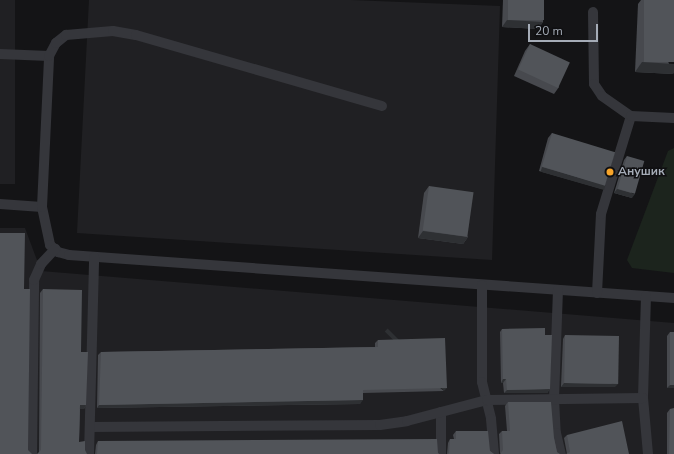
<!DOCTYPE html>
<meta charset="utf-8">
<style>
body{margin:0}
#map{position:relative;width:674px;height:454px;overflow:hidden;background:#141416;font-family:"Nunito Sans",sans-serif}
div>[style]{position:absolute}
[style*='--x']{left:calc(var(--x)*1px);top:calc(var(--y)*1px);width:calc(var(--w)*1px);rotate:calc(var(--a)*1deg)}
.built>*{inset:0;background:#202023;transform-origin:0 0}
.green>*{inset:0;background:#1c241d}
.service>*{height:10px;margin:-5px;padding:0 5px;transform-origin:5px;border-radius:5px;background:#35363b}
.wall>*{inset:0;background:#47494e}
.shaded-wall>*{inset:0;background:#2e3033;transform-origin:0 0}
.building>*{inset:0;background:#515459;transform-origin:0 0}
.dots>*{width:11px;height:11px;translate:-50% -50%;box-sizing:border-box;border:2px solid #0f0f11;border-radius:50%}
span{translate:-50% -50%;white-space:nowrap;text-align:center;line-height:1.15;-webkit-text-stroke:3px #0f0f11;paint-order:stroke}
.poi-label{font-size:12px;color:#a5acb7;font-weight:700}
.left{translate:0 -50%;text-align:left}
.scale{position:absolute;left:528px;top:24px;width:70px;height:18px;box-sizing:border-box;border:2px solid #a5acb7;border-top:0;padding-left:5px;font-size:12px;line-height:14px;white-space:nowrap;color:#a5acb7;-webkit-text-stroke:3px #0f0f11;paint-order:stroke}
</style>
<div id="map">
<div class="built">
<i style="left:0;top:0;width:15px;height:184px"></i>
<i style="clip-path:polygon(89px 0,351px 0,500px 6px,492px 260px,77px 233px)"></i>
<i style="clip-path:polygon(0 228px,25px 228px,41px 271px,674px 323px,674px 454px,0 454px)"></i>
</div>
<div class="green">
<i style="clip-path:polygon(674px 148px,674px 273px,632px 268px,627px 260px,668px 151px)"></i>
</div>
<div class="service">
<i style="--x:593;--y:12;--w:72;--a:89.2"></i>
<i style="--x:594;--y:84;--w:14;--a:56"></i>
<i style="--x:602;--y:96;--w:35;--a:35"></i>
<i style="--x:0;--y:54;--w:49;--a:2.3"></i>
<i style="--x:0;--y:204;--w:42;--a:4.1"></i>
<i style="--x:42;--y:207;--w:39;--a:78"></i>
<i style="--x:50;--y:245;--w:11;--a:41"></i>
<i style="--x:58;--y:252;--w:11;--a:15"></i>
<i style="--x:69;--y:255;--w:607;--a:4.07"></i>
<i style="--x:42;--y:207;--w:151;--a:-87.3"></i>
<i style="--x:49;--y:56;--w:15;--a:-62"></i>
<i style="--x:56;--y:43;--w:13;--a:-39"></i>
<i style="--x:66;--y:35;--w:47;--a:-4.9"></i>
<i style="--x:113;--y:31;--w:23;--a:10"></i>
<i style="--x:136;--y:35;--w:256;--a:16.1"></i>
<i style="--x:482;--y:285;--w:97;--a:90"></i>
<i style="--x:482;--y:382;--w:38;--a:76"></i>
<i style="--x:491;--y:419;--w:35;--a:85"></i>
<i style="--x:558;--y:290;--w:109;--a:92.1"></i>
<i style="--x:554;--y:399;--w:34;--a:87"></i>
<i style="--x:556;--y:433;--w:22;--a:77"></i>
<i style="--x:597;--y:293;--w:79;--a:-87.1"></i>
<i style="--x:601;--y:214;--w:102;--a:-73"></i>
<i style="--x:631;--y:116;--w:43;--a:2.7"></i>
<i style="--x:646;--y:296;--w:102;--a:91.7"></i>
<i style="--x:643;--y:398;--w:56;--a:84.9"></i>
<i style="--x:441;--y:412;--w:42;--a:90"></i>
<i style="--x:90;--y:427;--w:290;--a:-0.4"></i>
<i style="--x:380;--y:425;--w:27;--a:-8"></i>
<i style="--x:407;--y:421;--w:83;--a:-14.7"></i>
<i style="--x:487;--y:400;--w:156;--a:-0.7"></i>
<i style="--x:32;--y:454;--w:174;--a:-89.3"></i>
<i style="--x:34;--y:280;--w:17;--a:-66"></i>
<i style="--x:41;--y:264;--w:21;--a:-47"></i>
<i style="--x:89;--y:454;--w:197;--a:-88.5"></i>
</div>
<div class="wall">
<i style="clip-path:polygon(503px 0,544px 0,543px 22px,538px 29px,502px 27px)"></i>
<i style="clip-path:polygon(641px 0,644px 0,673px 74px,635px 72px,638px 4px)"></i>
<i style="clip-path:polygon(530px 44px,559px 87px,554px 94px,514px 76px,525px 51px)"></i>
<i style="clip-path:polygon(552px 133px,602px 189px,539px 171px,548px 138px)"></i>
<i style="clip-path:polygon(627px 156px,632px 198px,614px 193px,624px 160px)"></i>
<i style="clip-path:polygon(429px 186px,468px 237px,463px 244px,418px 238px,424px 193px)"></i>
<i style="clip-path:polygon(43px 289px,81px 352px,86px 405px,84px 409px,80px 409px,79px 442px,85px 450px,39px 453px,40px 293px)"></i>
<i style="clip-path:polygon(502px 329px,545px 335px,550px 389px,547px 393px,504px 393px,503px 383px,501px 383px,500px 332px)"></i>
<i style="clip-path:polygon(670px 332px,674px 388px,667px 388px,667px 336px)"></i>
<i style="clip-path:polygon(565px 335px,615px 387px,561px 387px,563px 339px)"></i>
<i style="clip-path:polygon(378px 340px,444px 391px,363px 393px,360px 404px,97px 408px,98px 355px,101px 352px,375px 347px,375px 343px)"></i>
<i style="clip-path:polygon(508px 402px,554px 438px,557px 452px,500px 453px,499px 434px,502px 431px,507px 431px,505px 406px)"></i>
<i style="clip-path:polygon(670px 409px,674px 454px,667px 454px,667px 413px)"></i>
<i style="clip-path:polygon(456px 431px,490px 451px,494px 454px,447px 454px,448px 443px,450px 439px,454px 439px,453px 435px)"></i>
<i style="clip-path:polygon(567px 435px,629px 454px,567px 454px,564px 438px)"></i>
<i style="clip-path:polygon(98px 441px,438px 453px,439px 454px,95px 454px,96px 445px)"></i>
</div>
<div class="shaded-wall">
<i style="clip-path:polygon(507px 20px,543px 22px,538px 29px,502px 27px)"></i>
<i style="clip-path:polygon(642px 62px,674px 64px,674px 73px,673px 74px,635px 72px)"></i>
<i style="left:542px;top:167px;width:66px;height:5px;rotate:16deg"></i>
<i style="clip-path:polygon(617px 189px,635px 194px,632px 198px,614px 193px)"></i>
<i style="clip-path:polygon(423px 231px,468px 237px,463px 244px,418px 238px)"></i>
<i style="clip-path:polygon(503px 379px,506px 379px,503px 383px,501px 383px)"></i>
<i style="clip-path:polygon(564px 383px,618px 384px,615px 387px,561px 387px)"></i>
<i style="clip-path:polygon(670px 385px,674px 385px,674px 388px,667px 388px)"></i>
<i style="left:447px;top:388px;width:4px;height:84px;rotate:135deg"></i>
<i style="clip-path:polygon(550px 389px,547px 393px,504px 393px,507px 390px)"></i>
<i style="clip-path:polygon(363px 400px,360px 404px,97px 408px,99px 405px)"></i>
<i style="clip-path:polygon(80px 405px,86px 405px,84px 409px,77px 409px)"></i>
</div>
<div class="building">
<i style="left:508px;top:0;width:36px;height:20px"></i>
<i style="left:644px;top:0;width:30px;height:62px"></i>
<i style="left:530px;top:44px;width:44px;height:28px;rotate:25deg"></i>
<i style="left:552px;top:133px;width:66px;height:35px;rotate:17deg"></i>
<i style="left:627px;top:156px;width:18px;height:34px;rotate:16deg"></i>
<i style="left:429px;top:186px;width:45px;height:45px;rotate:8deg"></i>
<i style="clip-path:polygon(0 233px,25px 233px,24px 289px,30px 289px,28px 450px,32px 454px,0 454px)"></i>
<i style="clip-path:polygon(43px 289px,82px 290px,81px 352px,88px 352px,86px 405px,80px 405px,79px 442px,85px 441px,85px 450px,87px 454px,37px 454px,41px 450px)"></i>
<i style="clip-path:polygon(545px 328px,545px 335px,552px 335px,550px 389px,507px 390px,506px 379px,503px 379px,502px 329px)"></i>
<i style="left:670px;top:332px;width:4px;height:53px"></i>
<i style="left:565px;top:335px;width:54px;height:48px;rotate:1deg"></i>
<i style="clip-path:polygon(445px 338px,447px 388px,363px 390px,363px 400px,99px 405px,101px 352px,378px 347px,378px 340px)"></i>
<i style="clip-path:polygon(508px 402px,551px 402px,554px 438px,557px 452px,560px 454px,500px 454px,503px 450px,502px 431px,510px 431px)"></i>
<i style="clip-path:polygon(674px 408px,674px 454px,669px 454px,670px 409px)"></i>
<i style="clip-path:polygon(622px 421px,629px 454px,566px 454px,570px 452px,567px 435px)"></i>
<i style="clip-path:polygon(456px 431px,488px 431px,490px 451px,494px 454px,448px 454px,449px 453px,450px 439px,456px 439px)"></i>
<i style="clip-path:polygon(437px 439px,438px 453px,439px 454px,97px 454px,98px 441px)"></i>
</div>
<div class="dots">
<i style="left:610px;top:172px;background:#f8a52a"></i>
</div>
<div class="poi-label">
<span class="left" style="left:618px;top:172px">Анушик</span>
</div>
<div class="scale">20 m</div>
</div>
